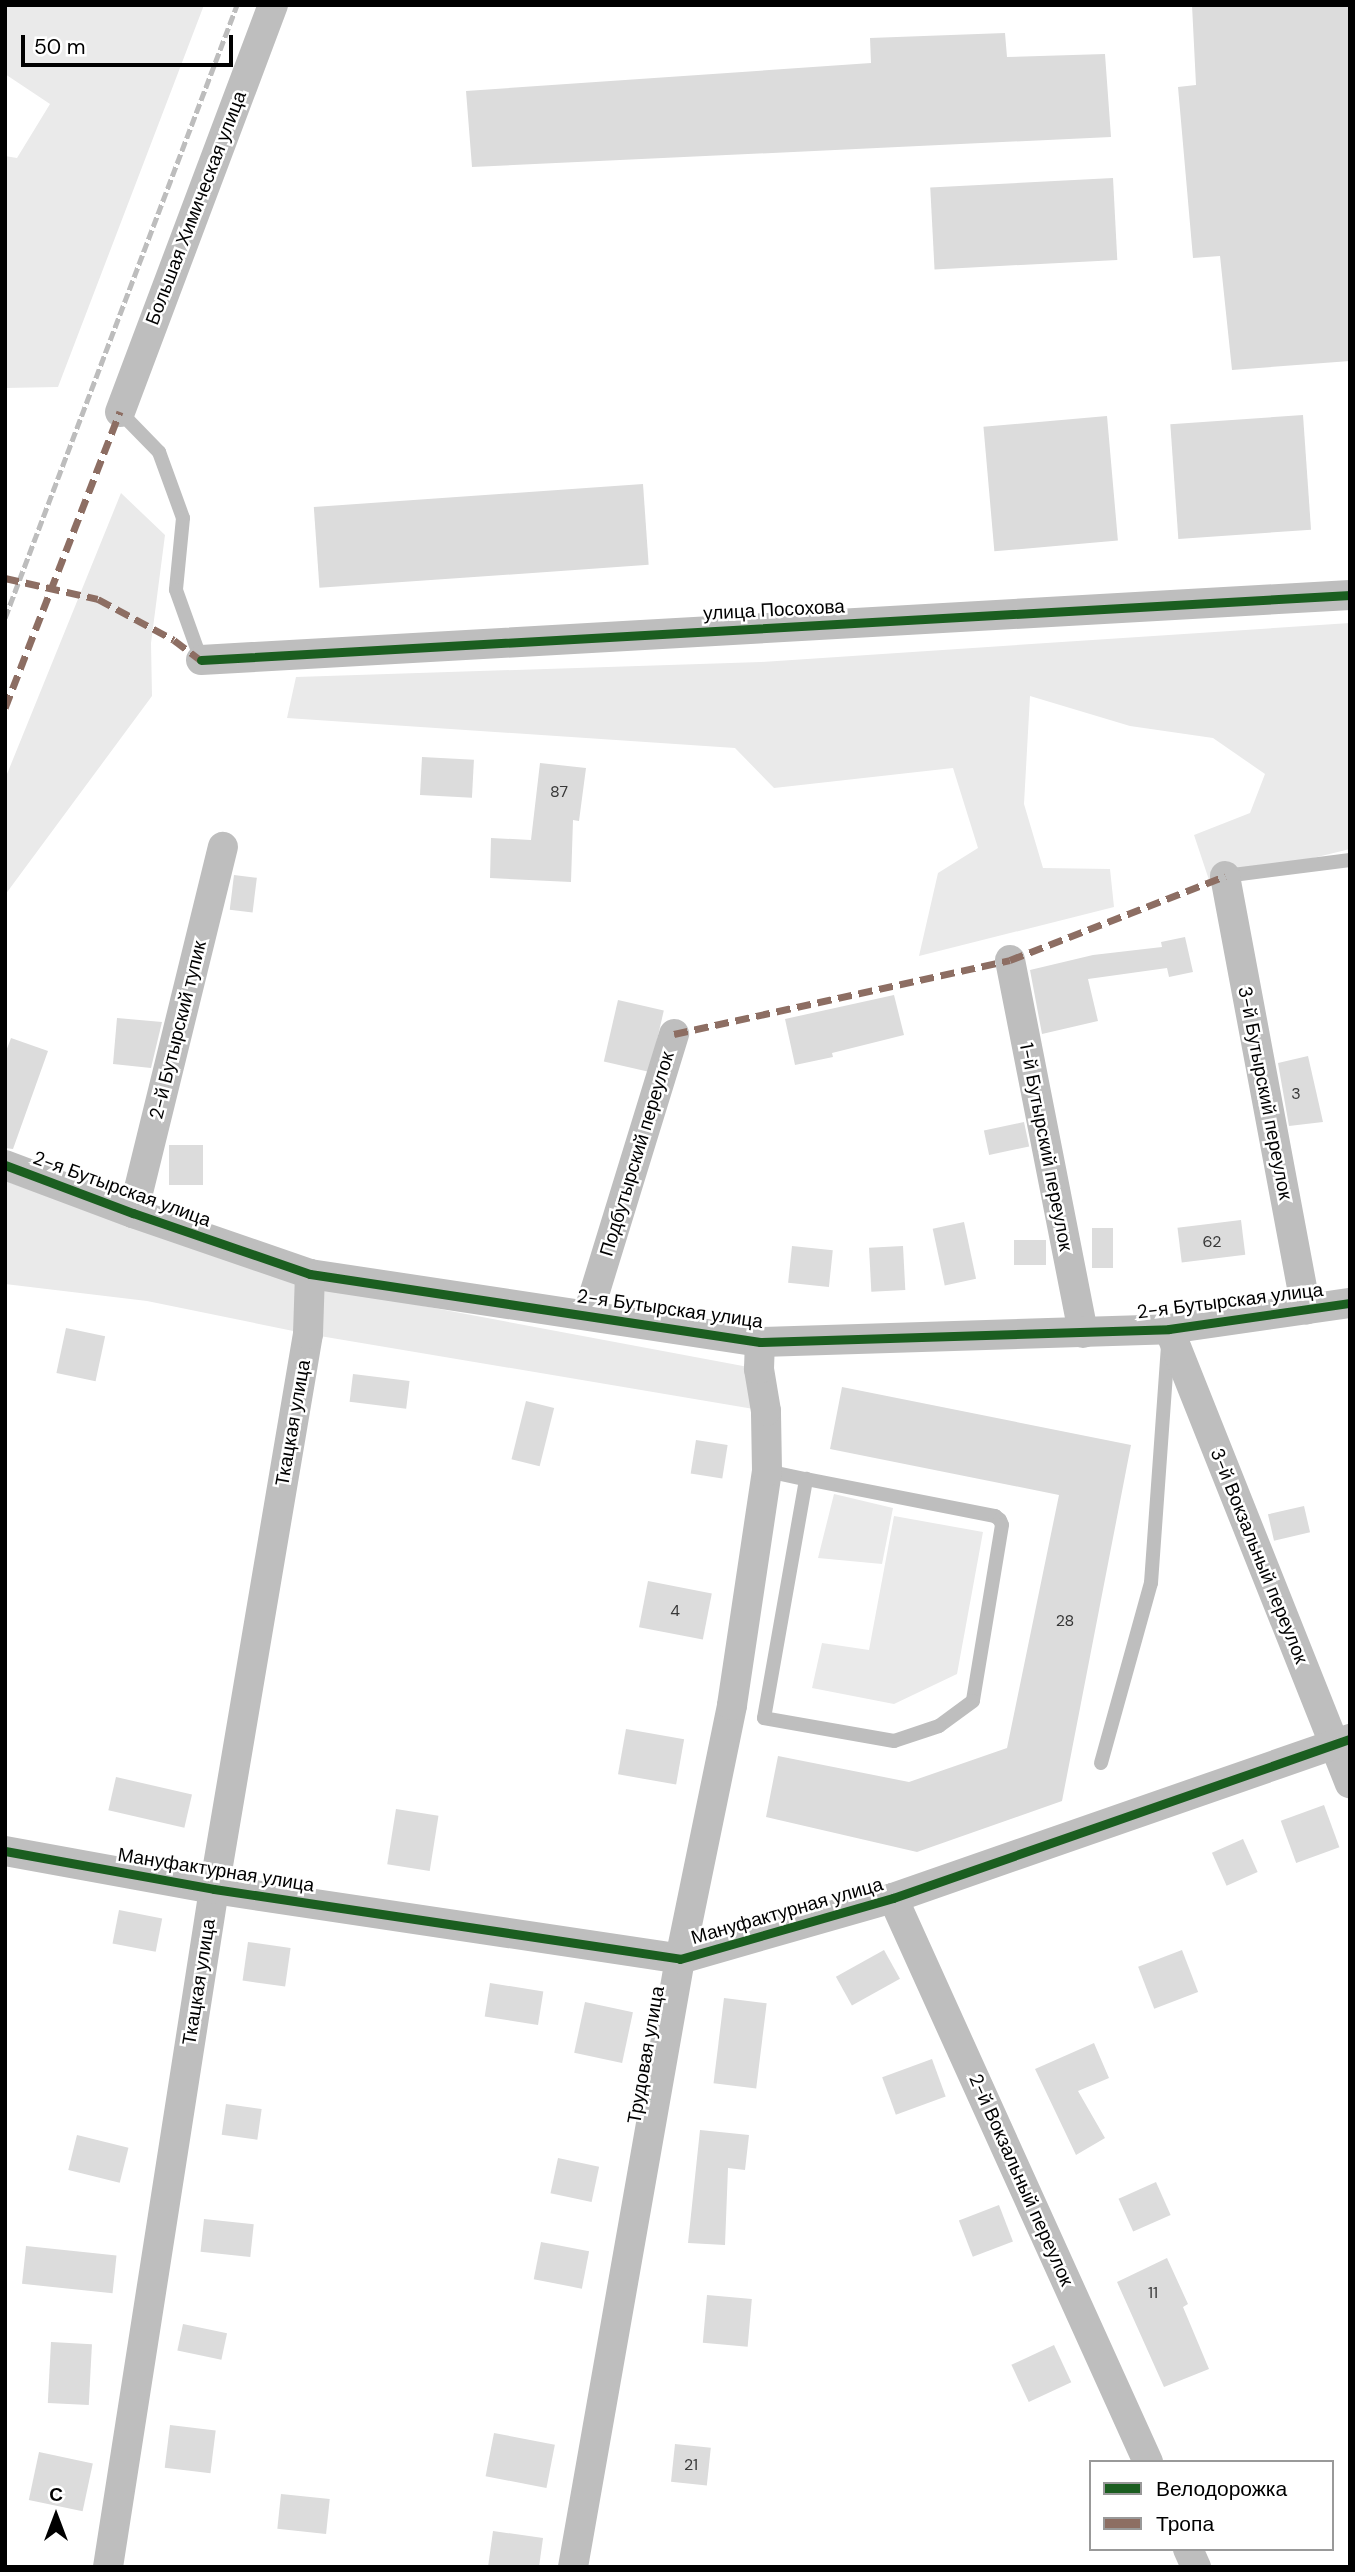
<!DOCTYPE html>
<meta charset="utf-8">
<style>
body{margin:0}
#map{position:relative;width:1355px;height:2572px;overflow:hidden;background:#fff;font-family:"DM Sans",sans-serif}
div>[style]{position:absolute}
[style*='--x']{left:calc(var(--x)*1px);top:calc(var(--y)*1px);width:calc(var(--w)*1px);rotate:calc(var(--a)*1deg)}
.green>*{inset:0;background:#eaeaea}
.building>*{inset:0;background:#dcdcdc;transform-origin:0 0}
.lane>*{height:14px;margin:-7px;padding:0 7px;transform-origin:7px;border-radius:7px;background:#bebebe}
.street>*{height:30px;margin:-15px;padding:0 15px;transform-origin:15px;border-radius:15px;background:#bebebe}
.rail>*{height:5px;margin-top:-2.5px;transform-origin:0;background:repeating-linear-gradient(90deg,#bdbdbd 0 10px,transparent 0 13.5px)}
.quiet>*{height:7px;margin-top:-3.5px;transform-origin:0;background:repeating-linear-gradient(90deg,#8d6e63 0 14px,transparent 0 21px)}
.cycleway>*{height:9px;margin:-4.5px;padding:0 4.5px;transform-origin:4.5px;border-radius:4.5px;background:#1b5e20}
span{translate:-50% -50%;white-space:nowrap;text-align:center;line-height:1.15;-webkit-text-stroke:5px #fff;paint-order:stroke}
.number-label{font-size:16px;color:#373737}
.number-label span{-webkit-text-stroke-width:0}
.street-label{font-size:19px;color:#000}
.frame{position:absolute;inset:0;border:7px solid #000;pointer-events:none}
.legend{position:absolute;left:1089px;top:2460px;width:245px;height:91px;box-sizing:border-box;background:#fff;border:2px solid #999;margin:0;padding:9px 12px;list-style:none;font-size:21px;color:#000}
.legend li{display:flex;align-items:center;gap:14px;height:35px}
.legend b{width:35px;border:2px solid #999}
.north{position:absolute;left:21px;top:2481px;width:70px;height:70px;-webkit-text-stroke:5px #fff;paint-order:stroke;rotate:0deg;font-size:19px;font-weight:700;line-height:28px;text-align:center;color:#000}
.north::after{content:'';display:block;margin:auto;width:24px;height:32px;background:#000;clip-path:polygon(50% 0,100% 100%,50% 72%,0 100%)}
.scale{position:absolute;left:21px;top:35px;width:212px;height:32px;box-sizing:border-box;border:4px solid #000;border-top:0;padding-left:9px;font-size:21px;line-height:24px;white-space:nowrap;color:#000;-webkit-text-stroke:5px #fff;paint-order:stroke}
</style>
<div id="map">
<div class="green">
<i style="clip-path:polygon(5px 5px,204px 5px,58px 387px,5px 388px,5px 156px,17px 158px,50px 104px,5px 74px)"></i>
<i style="clip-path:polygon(121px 493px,165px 535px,151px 643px,152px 696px,5px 895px,5px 779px)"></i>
<i style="clip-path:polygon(1350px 623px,1350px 849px,1210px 883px,1194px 835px,1250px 813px,1265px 774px,1213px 738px,1130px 726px,1030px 696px,1024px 804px,1043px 868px,1110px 869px,1114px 907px,919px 956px,938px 873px,978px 848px,953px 768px,774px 788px,735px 748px,287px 718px,296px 677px,761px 662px)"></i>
<i style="clip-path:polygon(5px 1181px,311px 1285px,759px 1369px,766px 1411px,308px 1334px,147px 1301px,5px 1284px)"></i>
<i style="clip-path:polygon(834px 1494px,893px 1508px,882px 1564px,818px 1558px)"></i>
<i style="clip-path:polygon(894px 1516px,983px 1532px,957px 1674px,894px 1704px,812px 1688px,822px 1643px,869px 1650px)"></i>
</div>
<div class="building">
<i style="clip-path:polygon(1192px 5px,1350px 5px,1350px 361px,1232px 370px,1220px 256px,1193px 258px,1178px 87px,1196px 85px)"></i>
<i style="clip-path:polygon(1005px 33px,1007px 57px,1105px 54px,1111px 137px,472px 167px,466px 91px,871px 63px,870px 38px)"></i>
<i style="left:1113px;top:178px;width:82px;height:183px;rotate:87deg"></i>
<i style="left:1303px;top:415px;width:115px;height:133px;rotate:86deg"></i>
<i style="left:1107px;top:416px;width:125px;height:124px;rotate:85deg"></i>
<i style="left:643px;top:484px;width:81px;height:330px;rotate:86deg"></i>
<i style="left:422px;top:757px;width:52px;height:38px;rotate:3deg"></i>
<i style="clip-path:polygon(540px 763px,586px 768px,579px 821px,573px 820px,571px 882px,490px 878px,491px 838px,531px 840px)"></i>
<i style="left:234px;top:875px;width:23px;height:35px;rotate:7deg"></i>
<i style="clip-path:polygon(1185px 937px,1193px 972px,1169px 977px,1167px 968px,1088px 979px,1098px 1021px,1042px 1034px,1030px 970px,1093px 955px,1162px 947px,1161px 942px)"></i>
<i style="clip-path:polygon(894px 995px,904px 1035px,832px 1053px,833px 1057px,795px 1065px,785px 1019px)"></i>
<i style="left:618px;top:1000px;width:47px;height:63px;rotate:13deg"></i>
<i style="clip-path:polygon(117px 1018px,162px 1022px,151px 1068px,113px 1064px)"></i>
<i style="clip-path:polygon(11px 1038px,48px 1051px,13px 1149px,5px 1148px,5px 1054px)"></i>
<i style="clip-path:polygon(1308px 1056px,1323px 1122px,1289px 1126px,1278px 1063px)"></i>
<i style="left:1024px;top:1122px;width:25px;height:41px;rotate:78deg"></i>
<i style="left:169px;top:1145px;width:34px;height:40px"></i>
<i style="left:1241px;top:1220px;width:35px;height:64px;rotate:83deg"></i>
<i style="left:964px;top:1222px;width:58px;height:32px;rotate:78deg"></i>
<i style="left:1092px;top:1228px;width:21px;height:40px"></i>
<i style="left:1014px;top:1240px;width:32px;height:25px"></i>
<i style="left:792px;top:1246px;width:41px;height:37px;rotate:6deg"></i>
<i style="left:903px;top:1246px;width:44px;height:34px;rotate:87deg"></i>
<i style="left:66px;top:1328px;width:40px;height:46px;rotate:12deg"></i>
<i style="left:353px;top:1374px;width:57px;height:28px;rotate:7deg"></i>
<i style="clip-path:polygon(842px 1387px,1131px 1445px,1062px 1801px,917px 1852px,766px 1817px,778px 1756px,909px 1782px,1007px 1748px,1059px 1495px,830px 1449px)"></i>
<i style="left:526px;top:1401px;width:29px;height:60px;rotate:14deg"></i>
<i style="left:696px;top:1440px;width:32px;height:34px;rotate:9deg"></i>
<i style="left:1304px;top:1506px;width:27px;height:37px;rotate:77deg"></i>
<i style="left:648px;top:1581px;width:65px;height:47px;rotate:11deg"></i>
<i style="left:626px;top:1729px;width:59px;height:46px;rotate:10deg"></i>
<i style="left:116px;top:1777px;width:78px;height:34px;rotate:13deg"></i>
<i style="left:1324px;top:1805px;width:45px;height:46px;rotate:70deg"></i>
<i style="left:396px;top:1809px;width:43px;height:56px;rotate:9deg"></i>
<i style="left:1243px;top:1839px;width:36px;height:34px;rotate:66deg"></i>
<i style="left:119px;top:1910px;width:44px;height:34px;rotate:11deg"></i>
<i style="left:248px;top:1942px;width:43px;height:39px;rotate:8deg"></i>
<i style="left:884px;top:1950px;width:33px;height:55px;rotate:61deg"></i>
<i style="left:1182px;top:1950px;width:45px;height:47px;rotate:69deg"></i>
<i style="left:490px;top:1983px;width:54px;height:34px;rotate:9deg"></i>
<i style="left:724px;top:1998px;width:43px;height:86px;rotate:7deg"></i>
<i style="left:585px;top:2002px;width:49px;height:52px;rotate:12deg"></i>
<i style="clip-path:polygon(1094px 2043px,1109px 2078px,1078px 2091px,1105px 2138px,1076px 2155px,1035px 2069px)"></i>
<i style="left:932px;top:2059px;width:40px;height:53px;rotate:70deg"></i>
<i style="left:226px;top:2104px;width:36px;height:31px;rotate:8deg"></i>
<i style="clip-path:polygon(700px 2130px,749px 2135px,745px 2170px,728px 2168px,725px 2245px,688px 2243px)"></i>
<i style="left:77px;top:2135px;width:53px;height:36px;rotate:14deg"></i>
<i style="left:558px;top:2158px;width:42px;height:36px;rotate:12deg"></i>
<i style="left:1156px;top:2182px;width:36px;height:41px;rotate:66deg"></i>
<i style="left:999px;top:2205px;width:39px;height:43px;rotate:69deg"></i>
<i style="left:204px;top:2219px;width:50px;height:33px;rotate:6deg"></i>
<i style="left:541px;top:2242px;width:49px;height:38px;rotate:11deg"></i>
<i style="left:26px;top:2246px;width:91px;height:38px;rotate:6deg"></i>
<i style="clip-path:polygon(1167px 2258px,1188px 2304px,1183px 2307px,1209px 2369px,1164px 2387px,1117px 2282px)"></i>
<i style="left:707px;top:2295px;width:45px;height:48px;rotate:5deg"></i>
<i style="left:183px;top:2324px;width:45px;height:27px;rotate:12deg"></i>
<i style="left:51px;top:2342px;width:41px;height:61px;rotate:3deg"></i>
<i style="left:1054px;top:2345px;width:41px;height:47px;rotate:65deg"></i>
<i style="left:170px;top:2425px;width:46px;height:43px;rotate:7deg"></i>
<i style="left:494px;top:2433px;width:62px;height:44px;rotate:11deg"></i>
<i style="left:675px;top:2444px;width:36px;height:38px;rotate:6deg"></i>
<i style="left:39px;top:2452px;width:55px;height:49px;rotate:12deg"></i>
<i style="left:281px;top:2494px;width:49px;height:35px;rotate:6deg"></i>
<i style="clip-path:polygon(493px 2531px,543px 2538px,539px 2567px,488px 2567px)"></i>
</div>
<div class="lane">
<i style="--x:120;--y:412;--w:56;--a:45.7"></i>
<i style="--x:159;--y:452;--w:70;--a:70"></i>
<i style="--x:183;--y:518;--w:72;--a:95.6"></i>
<i style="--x:176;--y:590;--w:74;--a:70.3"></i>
<i style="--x:1225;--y:876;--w:126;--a:-7.3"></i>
<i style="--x:767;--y:1471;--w:40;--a:12"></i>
<i style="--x:806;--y:1479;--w:193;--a:11.1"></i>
<i style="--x:995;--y:1516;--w:6;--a:39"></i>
<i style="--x:1000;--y:1520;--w:5;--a:68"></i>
<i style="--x:1002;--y:1525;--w:178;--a:99.4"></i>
<i style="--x:973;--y:1701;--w:42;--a:143.7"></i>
<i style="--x:939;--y:1726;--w:47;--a:161.6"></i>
<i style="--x:894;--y:1741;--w:132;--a:-170"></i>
<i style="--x:764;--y:1718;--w:243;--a:-80"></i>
<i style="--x:1101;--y:1763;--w:187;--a:-74.5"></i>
<i style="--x:1151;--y:1583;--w:239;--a:-85.9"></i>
</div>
<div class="street">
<i style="--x:120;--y:412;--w:435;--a:-69.4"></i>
<i style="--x:201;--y:660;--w:1151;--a:-3.24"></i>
<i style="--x:1225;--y:876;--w:441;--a:79.4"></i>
<i style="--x:1010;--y:960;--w:380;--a:78.9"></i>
<i style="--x:5;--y:1165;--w:137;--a:20.6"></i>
<i style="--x:133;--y:1213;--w:187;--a:19"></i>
<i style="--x:310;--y:1274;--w:455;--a:8.6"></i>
<i style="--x:760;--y:1342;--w:409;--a:-1.8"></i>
<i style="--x:1169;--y:1329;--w:183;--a:-8.2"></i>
<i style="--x:133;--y:1213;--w:377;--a:-76.2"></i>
<i style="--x:588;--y:1314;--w:293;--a:-72.9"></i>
<i style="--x:1169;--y:1329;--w:489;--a:68.3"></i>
<i style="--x:5;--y:1851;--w:212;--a:10.3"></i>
<i style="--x:214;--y:1889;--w:471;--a:8.5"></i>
<i style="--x:680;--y:1959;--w:222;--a:-16"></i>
<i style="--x:893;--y:1898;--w:484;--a:-19.2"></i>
<i style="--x:893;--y:1898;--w:619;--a:65.67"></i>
<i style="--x:1188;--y:2549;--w:20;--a:66"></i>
<i style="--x:108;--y:2567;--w:686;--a:-81.11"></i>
<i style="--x:214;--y:1889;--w:563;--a:-80.39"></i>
<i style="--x:308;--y:1334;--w:60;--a:-88.1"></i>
<i style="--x:573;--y:2567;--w:617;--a:-80.02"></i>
<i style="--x:680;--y:1959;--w:259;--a:-78.4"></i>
<i style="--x:732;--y:1705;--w:237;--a:-81.5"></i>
<i style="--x:767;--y:1471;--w:60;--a:-91"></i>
<i style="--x:766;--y:1411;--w:43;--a:-99.5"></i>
<i style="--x:759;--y:1369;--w:27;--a:-88"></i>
</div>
<div class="rail">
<i style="--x:5;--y:618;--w:655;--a:-69.27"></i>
</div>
<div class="quiet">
<i style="--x:5;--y:578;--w:95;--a:12.7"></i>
<i style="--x:98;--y:599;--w:86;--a:28.3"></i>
<i style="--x:174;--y:640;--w:34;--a:37"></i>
<i style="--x:5;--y:708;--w:318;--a:-68.8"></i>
<i style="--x:674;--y:1034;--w:344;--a:-12.4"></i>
<i style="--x:1010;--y:960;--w:231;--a:-21.3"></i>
</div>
<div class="cycleway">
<i style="--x:201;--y:660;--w:1151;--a:-3.24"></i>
<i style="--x:5;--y:1165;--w:137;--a:20.6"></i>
<i style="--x:133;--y:1213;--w:187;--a:19"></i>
<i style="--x:310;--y:1274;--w:455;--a:8.6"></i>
<i style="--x:760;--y:1342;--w:409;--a:-1.8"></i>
<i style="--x:1169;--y:1329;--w:183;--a:-8.2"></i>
<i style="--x:5;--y:1851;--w:212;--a:10.3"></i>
<i style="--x:214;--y:1889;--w:471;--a:8.5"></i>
<i style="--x:680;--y:1959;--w:222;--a:-16"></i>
<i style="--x:893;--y:1898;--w:484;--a:-19.2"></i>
</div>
<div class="number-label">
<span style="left:559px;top:792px">87</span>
<span style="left:1296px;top:1094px">3</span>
<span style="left:1212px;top:1242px">62</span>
<span style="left:675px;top:1611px">4</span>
<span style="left:1065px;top:1621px">28</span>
<span style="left:1153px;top:2293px">11</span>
<span style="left:691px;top:2465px">21</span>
</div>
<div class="street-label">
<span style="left:196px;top:208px;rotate:-69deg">Большая Химическая улица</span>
<span style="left:774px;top:610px;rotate:-3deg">улица Посохова</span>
<span style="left:178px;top:1030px;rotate:-76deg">2-й Бутырский тупик</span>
<span style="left:1265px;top:1093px;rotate:79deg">3-й Бутырский переулок</span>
<span style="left:1046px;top:1147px;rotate:79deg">1-й Бутырский переулок</span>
<span style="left:637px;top:1154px;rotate:-73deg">Подбутырский переулок</span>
<span style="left:122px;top:1189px;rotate:20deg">2-я Бутырская улица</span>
<span style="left:1230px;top:1301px;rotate:-7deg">2-я Бутырская улица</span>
<span style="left:670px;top:1309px;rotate:8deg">2-я Бутырская улица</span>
<span style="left:293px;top:1423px;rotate:-80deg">Ткацкая улица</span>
<span style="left:1259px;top:1556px;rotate:68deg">3-й Вокзальный переулок</span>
<span style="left:216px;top:1870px;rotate:9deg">Мануфактурная улица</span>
<span style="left:787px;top:1911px;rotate:-16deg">Мануфактурная улица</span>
<span style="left:199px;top:1982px;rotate:-81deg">Ткацкая улица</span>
<span style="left:646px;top:2055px;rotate:-80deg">Трудовая улица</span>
<span style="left:1021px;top:2180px;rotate:66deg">2-й Вокзальный переулок</span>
</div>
<div class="frame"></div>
<ul class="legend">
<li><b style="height:9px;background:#1b5e20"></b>Велодорожка</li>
<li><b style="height:9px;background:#8d6e63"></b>Тропа</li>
</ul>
<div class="north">С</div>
<div class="scale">50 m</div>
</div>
